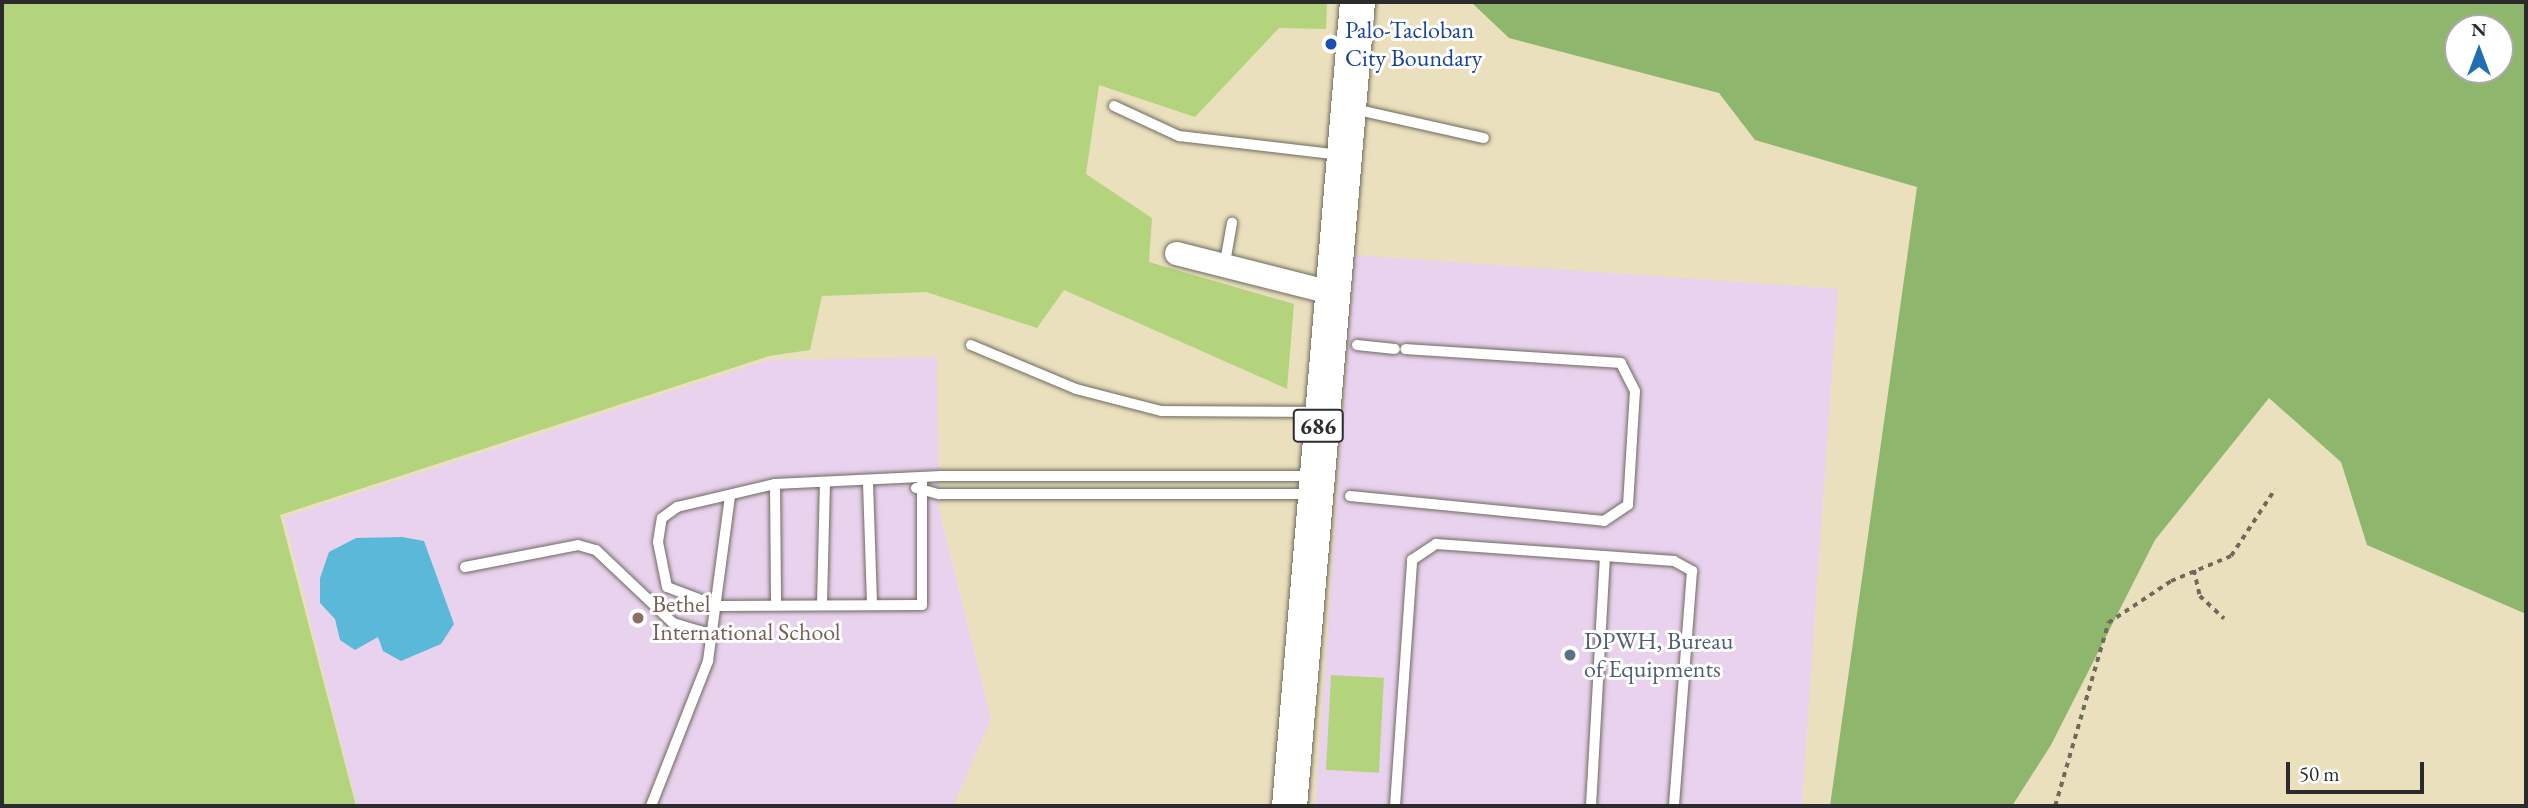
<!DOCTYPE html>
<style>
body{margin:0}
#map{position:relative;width:2528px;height:808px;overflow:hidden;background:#eae0bd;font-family:"EB Garamond",serif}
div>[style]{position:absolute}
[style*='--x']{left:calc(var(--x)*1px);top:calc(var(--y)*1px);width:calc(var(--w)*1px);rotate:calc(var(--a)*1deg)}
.built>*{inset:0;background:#e9d2ee;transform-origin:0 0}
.green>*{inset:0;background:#b3d47c;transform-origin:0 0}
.forest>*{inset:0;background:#8eb66c}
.water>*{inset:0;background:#5ab8d8}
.path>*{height:3.5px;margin-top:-1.75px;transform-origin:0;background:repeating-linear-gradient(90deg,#6e6a5e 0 5px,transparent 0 10px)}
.roads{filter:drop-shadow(0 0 2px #6e6a5e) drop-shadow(0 0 2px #6e6a5e)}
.lane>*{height:10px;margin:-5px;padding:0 5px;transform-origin:5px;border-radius:5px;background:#fff}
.street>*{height:23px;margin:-11.5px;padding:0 11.5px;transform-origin:11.5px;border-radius:11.5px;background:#fff}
.primary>*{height:35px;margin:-17.5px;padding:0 17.5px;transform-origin:17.5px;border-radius:17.5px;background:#fff}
.dots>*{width:19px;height:19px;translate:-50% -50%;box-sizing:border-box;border:4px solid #fff;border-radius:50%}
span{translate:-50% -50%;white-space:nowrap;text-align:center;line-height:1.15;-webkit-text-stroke:6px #fff;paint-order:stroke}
.shield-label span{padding:2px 5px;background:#fff;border:2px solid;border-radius:5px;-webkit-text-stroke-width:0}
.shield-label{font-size:23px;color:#2b2b2b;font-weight:700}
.transit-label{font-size:24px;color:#164399}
.left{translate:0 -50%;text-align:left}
.education-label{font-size:24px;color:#785e54}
.service-label{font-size:24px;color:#4e5e75}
.frame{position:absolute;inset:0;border:4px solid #2b2b2b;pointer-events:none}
.north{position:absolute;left:2444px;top:14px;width:70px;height:70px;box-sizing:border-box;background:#fff;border:2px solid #aaa;border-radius:50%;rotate:0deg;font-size:19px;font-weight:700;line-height:28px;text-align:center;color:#2b2b2b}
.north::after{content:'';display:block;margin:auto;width:24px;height:32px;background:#1f6fb2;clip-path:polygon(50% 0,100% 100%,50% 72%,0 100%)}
.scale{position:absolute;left:2286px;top:762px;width:138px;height:32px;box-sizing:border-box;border:4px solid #2b2b2b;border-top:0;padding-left:9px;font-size:21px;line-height:24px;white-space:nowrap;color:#2b2b2b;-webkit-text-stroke:5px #fff;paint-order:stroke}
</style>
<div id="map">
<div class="built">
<i style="left:1354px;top:255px;width:485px;height:552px;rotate:4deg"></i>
<i style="clip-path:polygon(937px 357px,939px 509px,991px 719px,953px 806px,357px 806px,284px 517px,768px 360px)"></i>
</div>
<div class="green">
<i style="clip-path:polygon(2px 2px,1327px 2px,1326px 29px,1279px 28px,1195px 117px,1099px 85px,1086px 174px,1152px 218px,1149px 262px,1294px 304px,1287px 389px,1064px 290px,1037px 328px,926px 292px,822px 296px,810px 350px,769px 356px,280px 515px,356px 806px,2px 806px)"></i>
<i style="left:1331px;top:675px;width:53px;height:95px;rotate:3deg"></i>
</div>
<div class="forest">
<i style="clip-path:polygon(evenodd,1471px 2px,2526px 2px,2526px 614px,2367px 545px,2341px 462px,2269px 398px,2155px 540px,2051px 745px,2012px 806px,1830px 806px,1917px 187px,1755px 140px,1719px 93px,1509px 38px,1471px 2px,2458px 28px,2500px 28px,2500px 70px,2458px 70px,2458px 28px)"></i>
</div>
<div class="water">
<i style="clip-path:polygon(402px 537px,424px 541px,454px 624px,441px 644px,401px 661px,383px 651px,378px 637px,355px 650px,340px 640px,335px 619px,320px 603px,320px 578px,329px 552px,356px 538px)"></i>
</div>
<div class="path">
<i style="--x:2194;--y:570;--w:27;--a:77"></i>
<i style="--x:2200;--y:596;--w:33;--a:43"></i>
<i style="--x:2055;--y:806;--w:191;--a:-73.8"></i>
<i style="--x:2108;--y:623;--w:76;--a:-33.7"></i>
<i style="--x:2171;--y:581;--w:65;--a:-22.6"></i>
<i style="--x:2231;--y:556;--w:80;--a:-56.7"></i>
</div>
<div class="roads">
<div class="lane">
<i style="--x:1114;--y:106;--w:72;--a:24.8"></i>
<i style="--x:1179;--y:136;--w:163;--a:6.7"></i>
<i style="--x:1354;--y:109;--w:133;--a:12.6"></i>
<i style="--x:1224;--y:268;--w:46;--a:-79.9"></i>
<i style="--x:971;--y:345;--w:114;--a:22.7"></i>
<i style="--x:1076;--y:389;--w:88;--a:14.5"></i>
<i style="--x:1161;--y:411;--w:156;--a:0.4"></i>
<i style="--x:1357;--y:345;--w:38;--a:6"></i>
<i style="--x:922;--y:479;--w:126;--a:90"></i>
<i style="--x:922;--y:605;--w:205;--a:179.7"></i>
<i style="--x:717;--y:606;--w:53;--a:-159.2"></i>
<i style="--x:667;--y:587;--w:46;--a:-101.3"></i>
<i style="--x:658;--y:542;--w:24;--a:-81"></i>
<i style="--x:662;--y:518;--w:19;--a:-36"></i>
<i style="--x:677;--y:507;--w:101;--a:-13.2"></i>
<i style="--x:775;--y:484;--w:166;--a:-2.8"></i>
<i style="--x:941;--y:476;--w:371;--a:0"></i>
<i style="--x:868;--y:483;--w:122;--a:88.1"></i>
<i style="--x:775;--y:484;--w:120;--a:89.5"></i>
<i style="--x:916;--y:488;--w:24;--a:15"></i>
<i style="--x:939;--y:494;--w:373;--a:0"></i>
<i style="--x:1350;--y:496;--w:255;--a:5.6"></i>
<i style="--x:1604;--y:521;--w:29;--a:-34"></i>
<i style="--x:1628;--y:505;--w:114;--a:-86.5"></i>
<i style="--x:1635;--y:391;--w:31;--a:-117"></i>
<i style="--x:1621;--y:363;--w:216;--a:-176.3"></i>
<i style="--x:465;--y:567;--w:115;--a:-11"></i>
<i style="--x:578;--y:545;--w:19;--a:16"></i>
<i style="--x:596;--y:550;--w:106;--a:43.5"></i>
<i style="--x:673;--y:623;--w:42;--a:16.7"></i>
<i style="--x:822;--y:604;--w:120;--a:-88.6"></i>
<i style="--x:651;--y:806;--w:156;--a:-68.5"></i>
<i style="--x:708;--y:661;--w:166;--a:-82.4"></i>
<i style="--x:1395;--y:806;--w:247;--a:-86"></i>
<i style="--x:1412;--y:560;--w:29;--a:-34"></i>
<i style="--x:1436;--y:544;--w:239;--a:4.1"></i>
<i style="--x:1674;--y:561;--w:21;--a:29"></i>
<i style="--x:1692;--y:571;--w:236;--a:94.4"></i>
<i style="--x:1591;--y:806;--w:247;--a:-86.8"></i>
</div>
<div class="street">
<i style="--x:1176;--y:253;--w:159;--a:14.2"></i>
</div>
<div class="primary">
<i style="--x:1289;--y:806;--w:807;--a:-85.17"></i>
</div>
</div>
<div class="dots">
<i style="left:1331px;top:44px;background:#1a4fb4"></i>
<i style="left:638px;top:618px;background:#8d6e63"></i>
<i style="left:1570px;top:655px;background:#5c6f8a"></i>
</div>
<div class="shield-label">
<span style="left:1318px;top:426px">686</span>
</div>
<div class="transit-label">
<span class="left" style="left:1345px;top:44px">Palo-Tacloban<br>City Boundary</span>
</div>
<div class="education-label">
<span class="left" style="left:652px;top:618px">Bethel<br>International School</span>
</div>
<div class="service-label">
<span class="left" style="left:1584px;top:655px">DPWH, Bureau<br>of Equipments</span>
</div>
<div class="frame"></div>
<div class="north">N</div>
<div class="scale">50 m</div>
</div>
